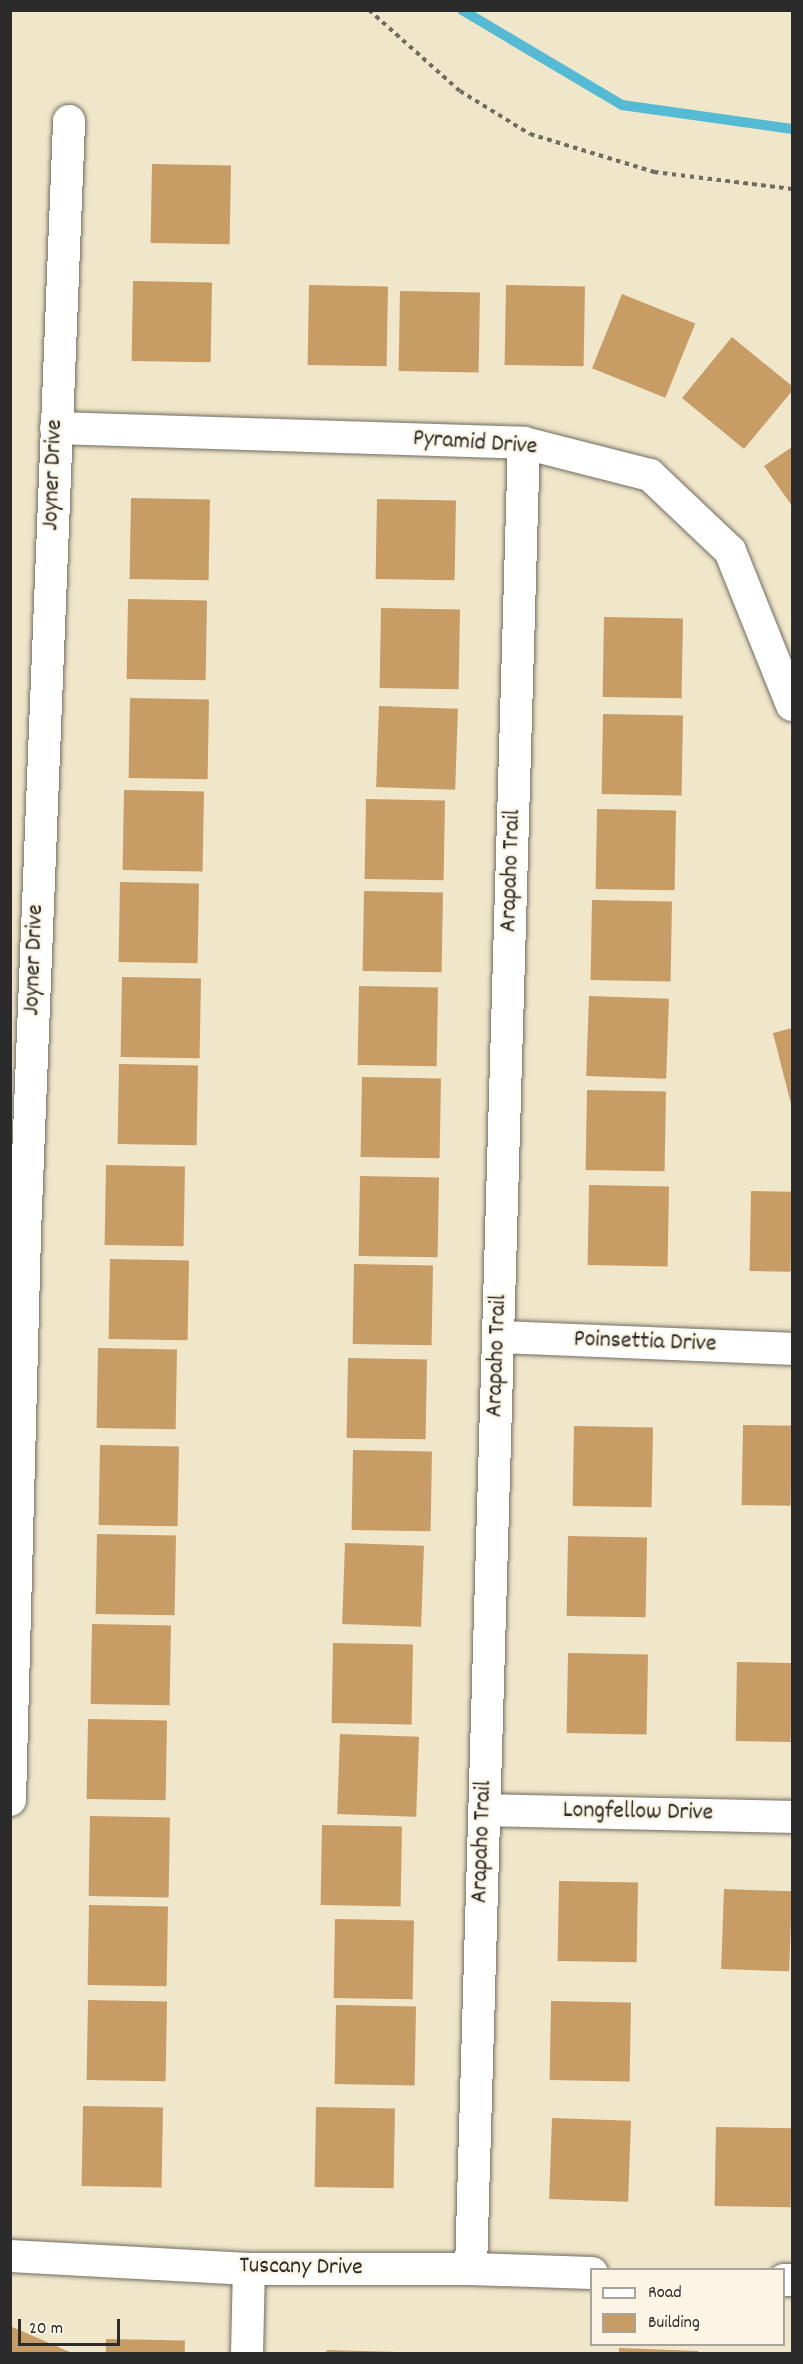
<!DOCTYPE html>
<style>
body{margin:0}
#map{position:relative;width:803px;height:2364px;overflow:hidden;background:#f0e6c9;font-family:Dekko,sans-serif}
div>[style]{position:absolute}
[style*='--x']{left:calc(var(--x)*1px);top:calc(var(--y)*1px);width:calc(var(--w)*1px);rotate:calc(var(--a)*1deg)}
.stream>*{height:10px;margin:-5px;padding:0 5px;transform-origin:5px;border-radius:5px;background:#55bad3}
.building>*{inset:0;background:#c89c65;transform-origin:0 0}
.path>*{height:4px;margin-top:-2px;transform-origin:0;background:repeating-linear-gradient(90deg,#706c62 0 4.5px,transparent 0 9px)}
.roads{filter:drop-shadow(0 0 2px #706c62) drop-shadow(0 0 2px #706c62)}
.minor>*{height:32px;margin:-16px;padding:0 16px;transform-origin:16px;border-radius:16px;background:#fff}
span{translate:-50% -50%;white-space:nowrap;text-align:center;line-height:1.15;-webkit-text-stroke:5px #fcf5e5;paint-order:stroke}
.street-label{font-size:24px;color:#2b2b2b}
.frame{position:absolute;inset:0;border:12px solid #2b2b2b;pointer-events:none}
.legend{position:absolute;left:590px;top:2268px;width:195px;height:78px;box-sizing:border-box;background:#fcf5e5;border:2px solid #a8a49b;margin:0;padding:8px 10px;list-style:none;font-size:18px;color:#2b2b2b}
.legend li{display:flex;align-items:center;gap:12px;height:30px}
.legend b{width:30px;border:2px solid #a8a49b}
.scale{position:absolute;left:18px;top:2319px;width:102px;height:27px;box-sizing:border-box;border:3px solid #2b2b2b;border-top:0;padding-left:8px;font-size:18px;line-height:21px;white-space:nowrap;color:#2b2b2b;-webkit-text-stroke:4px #fcf5e5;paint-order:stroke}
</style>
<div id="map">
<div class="stream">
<i style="--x:462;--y:10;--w:186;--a:30.7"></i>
<i style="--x:622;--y:105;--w:172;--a:8"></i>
</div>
<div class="building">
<i style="left:152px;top:164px;width:79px;height:79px;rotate:1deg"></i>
<i style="left:133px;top:281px;width:79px;height:80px;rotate:1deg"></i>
<i style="left:309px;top:285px;width:79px;height:80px;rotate:1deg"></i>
<i style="left:506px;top:285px;width:79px;height:80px;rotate:1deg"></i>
<i style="left:400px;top:291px;width:80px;height:80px;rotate:1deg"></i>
<i style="left:622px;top:294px;width:79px;height:80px;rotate:22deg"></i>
<i style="clip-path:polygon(732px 337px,792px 386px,792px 391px,744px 449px,682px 398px)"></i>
<i style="clip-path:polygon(792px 447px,792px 506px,764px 466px)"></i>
<i style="left:131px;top:498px;width:79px;height:81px;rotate:1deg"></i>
<i style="left:377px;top:499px;width:79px;height:80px;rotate:1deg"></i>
<i style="left:128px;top:599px;width:79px;height:80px;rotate:1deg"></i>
<i style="left:381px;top:608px;width:79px;height:80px;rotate:1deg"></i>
<i style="left:604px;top:617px;width:79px;height:80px;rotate:1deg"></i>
<i style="left:130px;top:698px;width:79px;height:80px;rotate:1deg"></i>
<i style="left:379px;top:706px;width:79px;height:81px;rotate:2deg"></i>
<i style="left:603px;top:714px;width:80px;height:80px;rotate:1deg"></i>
<i style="left:124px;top:790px;width:80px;height:80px;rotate:1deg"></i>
<i style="left:366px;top:799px;width:79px;height:80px;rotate:1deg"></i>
<i style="left:597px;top:809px;width:79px;height:80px;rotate:1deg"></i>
<i style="left:120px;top:882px;width:79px;height:80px;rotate:1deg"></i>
<i style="left:364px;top:891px;width:79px;height:80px;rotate:1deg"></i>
<i style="left:592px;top:900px;width:80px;height:80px;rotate:1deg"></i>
<i style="left:122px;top:977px;width:79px;height:80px;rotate:1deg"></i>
<i style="left:359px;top:986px;width:79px;height:79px;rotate:1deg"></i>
<i style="left:589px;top:996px;width:80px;height:80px;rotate:2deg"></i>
<i style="clip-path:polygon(792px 1028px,792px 1108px,773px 1033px)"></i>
<i style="left:119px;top:1064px;width:79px;height:80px;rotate:1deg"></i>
<i style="left:362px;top:1077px;width:79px;height:80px;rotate:1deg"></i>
<i style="left:587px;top:1090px;width:79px;height:80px;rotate:1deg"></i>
<i style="left:106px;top:1165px;width:79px;height:80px;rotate:1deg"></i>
<i style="left:360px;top:1176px;width:79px;height:80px;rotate:1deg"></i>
<i style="left:589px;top:1185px;width:80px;height:80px;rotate:1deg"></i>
<i style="left:751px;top:1191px;width:41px;height:80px;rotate:1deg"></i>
<i style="left:110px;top:1259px;width:79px;height:80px;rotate:1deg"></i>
<i style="left:354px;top:1264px;width:79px;height:80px;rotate:1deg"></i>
<i style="left:98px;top:1348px;width:79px;height:80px;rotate:1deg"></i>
<i style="left:348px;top:1358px;width:79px;height:80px;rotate:1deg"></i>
<i style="left:743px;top:1425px;width:49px;height:80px;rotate:1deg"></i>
<i style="left:574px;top:1426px;width:79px;height:80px;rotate:1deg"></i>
<i style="left:100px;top:1445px;width:79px;height:80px;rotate:1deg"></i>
<i style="left:353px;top:1450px;width:79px;height:80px;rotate:1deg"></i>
<i style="left:97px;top:1534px;width:79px;height:80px;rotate:1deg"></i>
<i style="left:568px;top:1536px;width:79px;height:80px;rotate:1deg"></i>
<i style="left:345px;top:1543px;width:79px;height:81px;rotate:2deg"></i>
<i style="left:92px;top:1624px;width:79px;height:80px;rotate:1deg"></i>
<i style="left:333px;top:1643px;width:80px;height:80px;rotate:1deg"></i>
<i style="left:568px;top:1653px;width:80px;height:80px;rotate:1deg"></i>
<i style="left:737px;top:1662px;width:55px;height:79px;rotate:1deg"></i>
<i style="left:88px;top:1719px;width:79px;height:80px;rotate:1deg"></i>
<i style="left:340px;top:1734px;width:79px;height:80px;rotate:2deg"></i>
<i style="left:90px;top:1816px;width:80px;height:80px;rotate:1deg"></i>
<i style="left:322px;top:1825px;width:80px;height:80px;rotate:1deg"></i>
<i style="left:559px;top:1881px;width:79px;height:80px;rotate:1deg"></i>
<i style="left:724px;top:1889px;width:68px;height:80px;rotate:2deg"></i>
<i style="left:89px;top:1905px;width:79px;height:80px;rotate:1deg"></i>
<i style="left:335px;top:1919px;width:79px;height:79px;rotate:1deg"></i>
<i style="left:88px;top:2000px;width:79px;height:80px;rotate:1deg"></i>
<i style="left:551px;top:2001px;width:80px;height:79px;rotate:1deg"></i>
<i style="left:336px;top:2005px;width:80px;height:79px;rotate:1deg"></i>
<i style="left:83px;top:2106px;width:80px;height:80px;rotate:1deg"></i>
<i style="left:316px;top:2107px;width:79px;height:80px;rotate:1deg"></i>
<i style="left:552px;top:2118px;width:79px;height:81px;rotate:2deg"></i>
<i style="left:716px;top:2127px;width:76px;height:79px;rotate:1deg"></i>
<i style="clip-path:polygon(10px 2326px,70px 2352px,70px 2354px,10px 2354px)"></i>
<i style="left:106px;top:2339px;width:79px;height:15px;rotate:1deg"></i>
<i style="clip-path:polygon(619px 2348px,698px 2351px,698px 2354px,619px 2354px)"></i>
<i style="clip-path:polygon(327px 2350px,399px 2352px,398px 2354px,326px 2354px)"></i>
</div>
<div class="path">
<i style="--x:369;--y:10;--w:122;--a:41.7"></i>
<i style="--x:460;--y:91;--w:82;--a:31.6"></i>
<i style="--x:530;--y:134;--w:130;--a:17"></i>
<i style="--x:654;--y:172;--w:139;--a:7"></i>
</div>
<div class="roads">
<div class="minor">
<i style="--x:56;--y:428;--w:468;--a:1.8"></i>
<i style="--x:524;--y:443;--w:130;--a:14.3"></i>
<i style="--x:650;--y:475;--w:110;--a:43.5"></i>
<i style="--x:730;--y:551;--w:166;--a:68.1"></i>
<i style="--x:498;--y:1337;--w:294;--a:2.3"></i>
<i style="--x:10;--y:1800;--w:567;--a:-88.48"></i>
<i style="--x:25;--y:1233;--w:1113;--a:-87.73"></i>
<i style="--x:484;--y:1810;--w:308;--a:1.3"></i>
<i style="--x:10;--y:2256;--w:239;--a:3.1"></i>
<i style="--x:249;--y:2269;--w:222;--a:0"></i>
<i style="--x:471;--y:2269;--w:121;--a:1.9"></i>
<i style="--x:471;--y:2269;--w:1827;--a:-88.34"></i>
<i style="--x:784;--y:2280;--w:8;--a:0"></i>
<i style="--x:247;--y:2354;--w:85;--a:-88.7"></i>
</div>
</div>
<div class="street-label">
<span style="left:475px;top:444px;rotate:4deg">Pyramid Drive</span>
<span style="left:54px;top:475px;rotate:-88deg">Joyner Drive</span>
<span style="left:512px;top:871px;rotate:-88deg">Arapaho Trail</span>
<span style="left:35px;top:960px;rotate:-88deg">Joyner Drive</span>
<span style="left:645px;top:1343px;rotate:2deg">Poinsettia Drive</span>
<span style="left:498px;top:1356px;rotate:-88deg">Arapaho Trail</span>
<span style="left:638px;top:1813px;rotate:1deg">Longfellow Drive</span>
<span style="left:483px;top:1842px;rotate:-88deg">Arapaho Trail</span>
<span style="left:301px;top:2268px;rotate:1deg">Tuscany Drive</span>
</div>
<div class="frame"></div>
<ul class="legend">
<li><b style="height:8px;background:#fff"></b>Road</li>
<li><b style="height:16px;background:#c89c65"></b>Building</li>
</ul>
<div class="scale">20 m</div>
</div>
